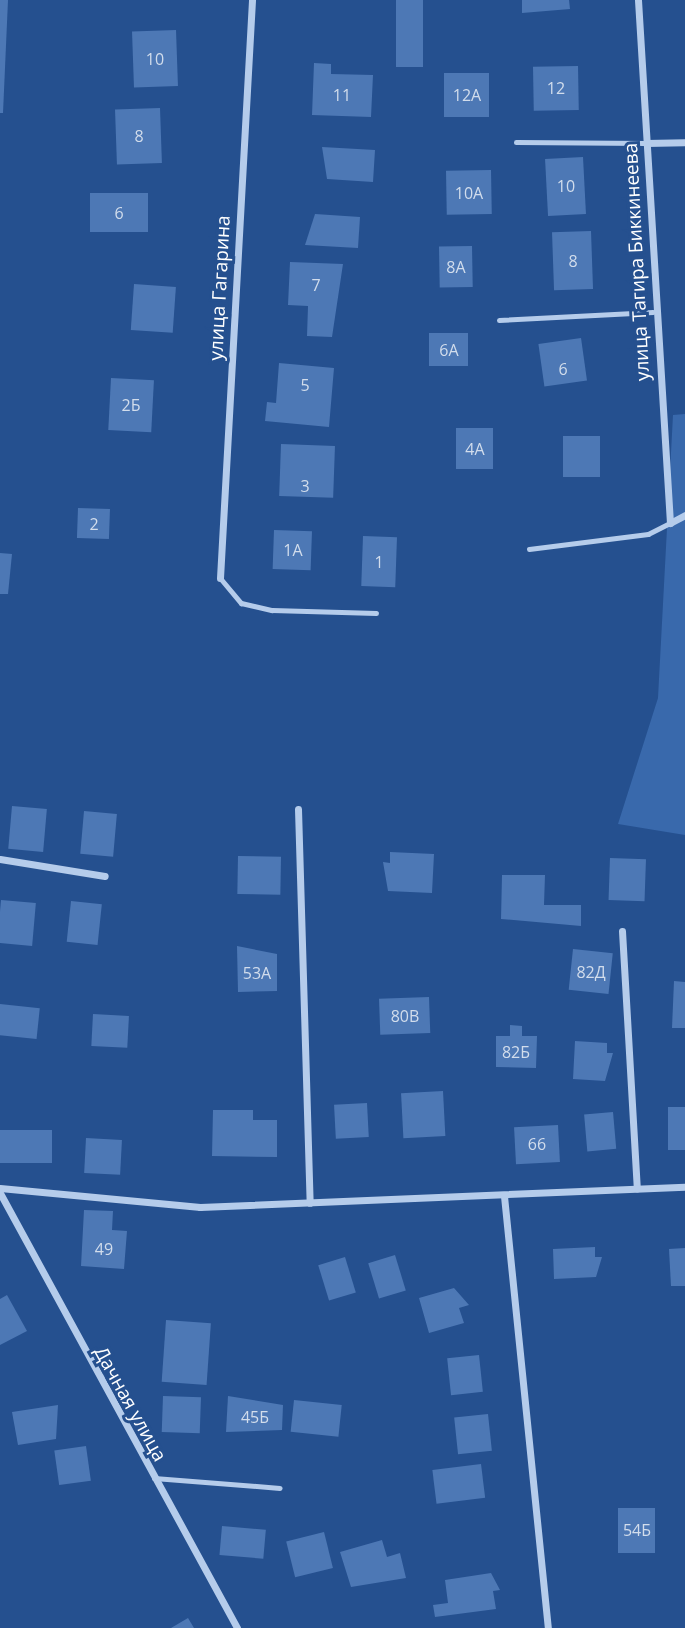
<!DOCTYPE html>
<meta charset="utf-8">
<style>
body{margin:0}
#map{position:relative;width:685px;height:1628px;overflow:hidden;background:#25508f;font-family:"Open Sans",sans-serif}
div>[style]{position:absolute}
[style*='--x']{left:calc(var(--x)*1px);top:calc(var(--y)*1px);width:calc(var(--w)*1px);rotate:calc(var(--a)*1deg)}
.green>*{inset:0;background:#3969ac}
.building>*{inset:0;background:#4d78b5;transform-origin:0 0}
.service>*{height:5px;margin:-2.5px;padding:0 2.5px;transform-origin:2.5px;border-radius:2.5px;background:#b5cceb}
.minor>*{height:7px;margin:-3.5px;padding:0 3.5px;transform-origin:3.5px;border-radius:3.5px;background:#b5cceb}
span{translate:-50% -50%;white-space:nowrap;text-align:center;line-height:1.15;-webkit-text-stroke:6px #25508f;paint-order:stroke}
.number-label{font-size:16px;color:#d2ddec}
.number-label span{-webkit-text-stroke-width:0}
.street-label{font-size:19px;color:#fff}
</style>
<div id="map">
<div class="green">
<i style="clip-path:polygon(685px 414px,685px 835px,618px 824px,658px 698px,673px 415px)"></i>
</div>
<div class="building">
<i style="clip-path:polygon(0 0,8px 0,3px 113px,0 113px)"></i>
<i style="left:396px;top:0;width:27px;height:67px"></i>
<i style="clip-path:polygon(522px 0,569px 0,570px 9px,522px 13px)"></i>
<i style="left:176px;top:30px;width:56px;height:44px;rotate:88deg"></i>
<i style="clip-path:polygon(314px 63px,331px 64px,331px 74px,373px 75px,371px 117px,312px 115px)"></i>
<i style="left:578px;top:66px;width:44px;height:45px;rotate:89deg"></i>
<i style="left:444px;top:73px;width:45px;height:44px"></i>
<i style="left:160px;top:108px;width:55px;height:45px;rotate:88deg"></i>
<i style="clip-path:polygon(322px 147px,375px 150px,373px 182px,327px 179px)"></i>
<i style="left:583px;top:157px;width:57px;height:38px;rotate:87deg"></i>
<i style="left:491px;top:170px;width:44px;height:45px;rotate:89deg"></i>
<i style="left:148px;top:193px;width:39px;height:58px;rotate:90deg"></i>
<i style="clip-path:polygon(315px 214px,360px 217px,358px 248px,305px 245px)"></i>
<i style="left:591px;top:231px;width:58px;height:39px;rotate:88deg"></i>
<i style="left:472px;top:246px;width:41px;height:33px;rotate:89deg"></i>
<i style="clip-path:polygon(290px 262px,343px 264px,332px 337px,307px 336px,308px 306px,288px 305px)"></i>
<i style="left:134px;top:284px;width:42px;height:46px;rotate:4deg"></i>
<i style="left:468px;top:333px;width:33px;height:39px;rotate:90deg"></i>
<i style="left:581px;top:338px;width:43px;height:43px;rotate:82deg"></i>
<i style="clip-path:polygon(279px 363px,334px 368px,329px 427px,265px 421px,267px 402px,276px 403px)"></i>
<i style="left:111px;top:378px;width:43px;height:52px;rotate:3deg"></i>
<i style="left:493px;top:428px;width:41px;height:37px;rotate:90deg"></i>
<i style="left:600px;top:436px;width:41px;height:37px;rotate:90deg"></i>
<i style="left:281px;top:444px;width:54px;height:52px;rotate:2deg"></i>
<i style="left:78px;top:508px;width:32px;height:30px;rotate:2deg"></i>
<i style="left:274px;top:530px;width:38px;height:39px;rotate:2deg"></i>
<i style="left:363px;top:536px;width:34px;height:50px;rotate:2deg"></i>
<i style="clip-path:polygon(0 553px,12px 554px,8px 594px,0 594px)"></i>
<i style="left:12px;top:806px;width:35px;height:43px;rotate:5deg"></i>
<i style="left:84px;top:811px;width:33px;height:43px;rotate:5deg"></i>
<i style="clip-path:polygon(390px 852px,434px 854px,432px 893px,388px 891px,383px 862px,390px 863px)"></i>
<i style="left:238px;top:856px;width:43px;height:38px;rotate:1deg"></i>
<i style="left:610px;top:858px;width:36px;height:42px;rotate:2deg"></i>
<i style="clip-path:polygon(502px 875px,545px 875px,544px 905px,581px 905px,581px 926px,501px 919px)"></i>
<i style="left:1px;top:900px;width:35px;height:43px;rotate:5deg"></i>
<i style="left:71px;top:901px;width:31px;height:41px;rotate:6deg"></i>
<i style="clip-path:polygon(237px 946px,277px 954px,277px 991px,238px 992px)"></i>
<i style="left:573px;top:949px;width:40px;height:41px;rotate:6deg"></i>
<i style="clip-path:polygon(674px 981px,685px 982px,685px 1028px,672px 1028px)"></i>
<i style="left:429px;top:997px;width:36px;height:50px;rotate:88deg"></i>
<i style="left:0;top:1004px;width:40px;height:31px;rotate:6deg"></i>
<i style="left:93px;top:1014px;width:36px;height:32px;rotate:3deg"></i>
<i style="clip-path:polygon(510px 1025px,522px 1026px,522px 1036px,537px 1036px,536px 1068px,496px 1067px,496px 1036px,510px 1036px)"></i>
<i style="clip-path:polygon(575px 1041px,607px 1043px,607px 1053px,613px 1053px,605px 1081px,573px 1079px)"></i>
<i style="left:443px;top:1091px;width:45px;height:42px;rotate:87deg"></i>
<i style="left:367px;top:1103px;width:34px;height:33px;rotate:87deg"></i>
<i style="left:668px;top:1107px;width:17px;height:43px"></i>
<i style="clip-path:polygon(213px 1110px,253px 1110px,253px 1120px,277px 1120px,277px 1157px,212px 1156px)"></i>
<i style="left:613px;top:1112px;width:37px;height:29px;rotate:85deg"></i>
<i style="left:558px;top:1125px;width:37px;height:44px;rotate:87deg"></i>
<i style="left:0;top:1130px;width:52px;height:33px"></i>
<i style="left:86px;top:1138px;width:36px;height:35px;rotate:3deg"></i>
<i style="clip-path:polygon(84px 1210px,113px 1211px,112px 1230px,127px 1231px,124px 1269px,81px 1266px)"></i>
<i style="clip-path:polygon(595px 1247px,595px 1257px,602px 1257px,596px 1277px,554px 1279px,553px 1249px)"></i>
<i style="clip-path:polygon(685px 1248px,685px 1286px,671px 1286px,669px 1249px)"></i>
<i style="left:395px;top:1255px;width:37px;height:28px;rotate:73deg"></i>
<i style="left:345px;top:1257px;width:37px;height:28px;rotate:73deg"></i>
<i style="clip-path:polygon(454px 1288px,469px 1305px,459px 1308px,464px 1323px,429px 1333px,419px 1298px)"></i>
<i style="clip-path:polygon(7px 1295px,27px 1331px,0 1345px,0 1299px)"></i>
<i style="left:166px;top:1320px;width:45px;height:62px;rotate:4deg"></i>
<i style="left:479px;top:1355px;width:37px;height:32px;rotate:84deg"></i>
<i style="left:163px;top:1396px;width:38px;height:36px;rotate:2deg"></i>
<i style="clip-path:polygon(228px 1396px,283px 1405px,282px 1430px,226px 1432px)"></i>
<i style="left:294px;top:1400px;width:48px;height:32px;rotate:6deg"></i>
<i style="clip-path:polygon(58px 1405px,56px 1439px,18px 1445px,12px 1412px)"></i>
<i style="left:488px;top:1414px;width:37px;height:34px;rotate:84deg"></i>
<i style="left:86px;top:1446px;width:35px;height:32px;rotate:82deg"></i>
<i style="left:481px;top:1464px;width:34px;height:49px;rotate:83deg"></i>
<i style="left:618px;top:1508px;width:37px;height:45px"></i>
<i style="left:222px;top:1526px;width:44px;height:29px;rotate:5deg"></i>
<i style="left:324px;top:1532px;width:37px;height:39px;rotate:76deg"></i>
<i style="clip-path:polygon(382px 1540px,387px 1557px,400px 1553px,406px 1578px,351px 1587px,340px 1552px)"></i>
<i style="clip-path:polygon(491px 1573px,500px 1590px,493px 1591px,496px 1609px,435px 1617px,433px 1605px,448px 1603px,445px 1580px)"></i>
<i style="clip-path:polygon(188px 1618px,194px 1628px,171px 1628px)"></i>
</div>
<div class="service">
<i style="--x:516;--y:142;--w:130;--a:0.4"></i>
<i style="--x:499;--y:320;--w:154;--a:-3"></i>
<i style="--x:529;--y:549;--w:120;--a:-7.2"></i>
<i style="--x:648;--y:534;--w:25;--a:-27"></i>
<i style="--x:220;--y:578;--w:33;--a:50"></i>
<i style="--x:241;--y:603;--w:32;--a:13"></i>
<i style="--x:272;--y:610;--w:104;--a:1.7"></i>
<i style="--x:154;--y:1478;--w:126;--a:4.5"></i>
</div>
<div class="minor">
<i style="--x:638;--y:0;--w:524;--a:86.5"></i>
<i style="--x:670;--y:523;--w:17;--a:-28"></i>
<i style="--x:646;--y:143;--w:39;--a:-1"></i>
<i style="--x:220;--y:578;--w:579;--a:-86.83"></i>
<i style="--x:298;--y:809;--w:394;--a:88.3"></i>
<i style="--x:0;--y:859;--w:106;--a:9.2"></i>
<i style="--x:622;--y:931;--w:258;--a:86.7"></i>
<i style="--x:0;--y:1188;--w:201;--a:5.4"></i>
<i style="--x:200;--y:1207;--w:485;--a:-2.4"></i>
<i style="--x:0;--y:1193;--w:495;--a:61.4"></i>
<i style="--x:504;--y:1196;--w:434;--a:84.2"></i>
</div>
<div class="number-label">
<span style="left:155px;top:59px">10</span>
<span style="left:556px;top:88px">12</span>
<span style="left:342px;top:95px">11</span>
<span style="left:467px;top:95px">12А</span>
<span style="left:139px;top:136px">8</span>
<span style="left:566px;top:186px">10</span>
<span style="left:469px;top:193px">10А</span>
<span style="left:119px;top:213px">6</span>
<span style="left:573px;top:261px">8</span>
<span style="left:456px;top:267px">8А</span>
<span style="left:316px;top:285px">7</span>
<span style="left:449px;top:350px">6А</span>
<span style="left:563px;top:369px">6</span>
<span style="left:305px;top:385px">5</span>
<span style="left:131px;top:405px">2Б</span>
<span style="left:475px;top:449px">4А</span>
<span style="left:305px;top:486px">3</span>
<span style="left:94px;top:524px">2</span>
<span style="left:293px;top:550px">1А</span>
<span style="left:379px;top:562px">1</span>
<span style="left:591px;top:972px">82Д</span>
<span style="left:257px;top:973px">53А</span>
<span style="left:405px;top:1016px">80В</span>
<span style="left:516px;top:1052px">82Б</span>
<span style="left:537px;top:1144px">66</span>
<span style="left:104px;top:1249px">49</span>
<span style="left:255px;top:1417px">45Б</span>
<span style="left:637px;top:1530px">54Б</span>
</div>
<div class="street-label">
<span style="left:637px;top:262px;rotate:-93deg">улица Тагира Биккинеева</span>
<span style="left:220px;top:288px;rotate:-87deg">улица Гагарина</span>
<span style="left:130px;top:1404px;rotate:61deg">Дачная улица</span>
</div>
</div>
